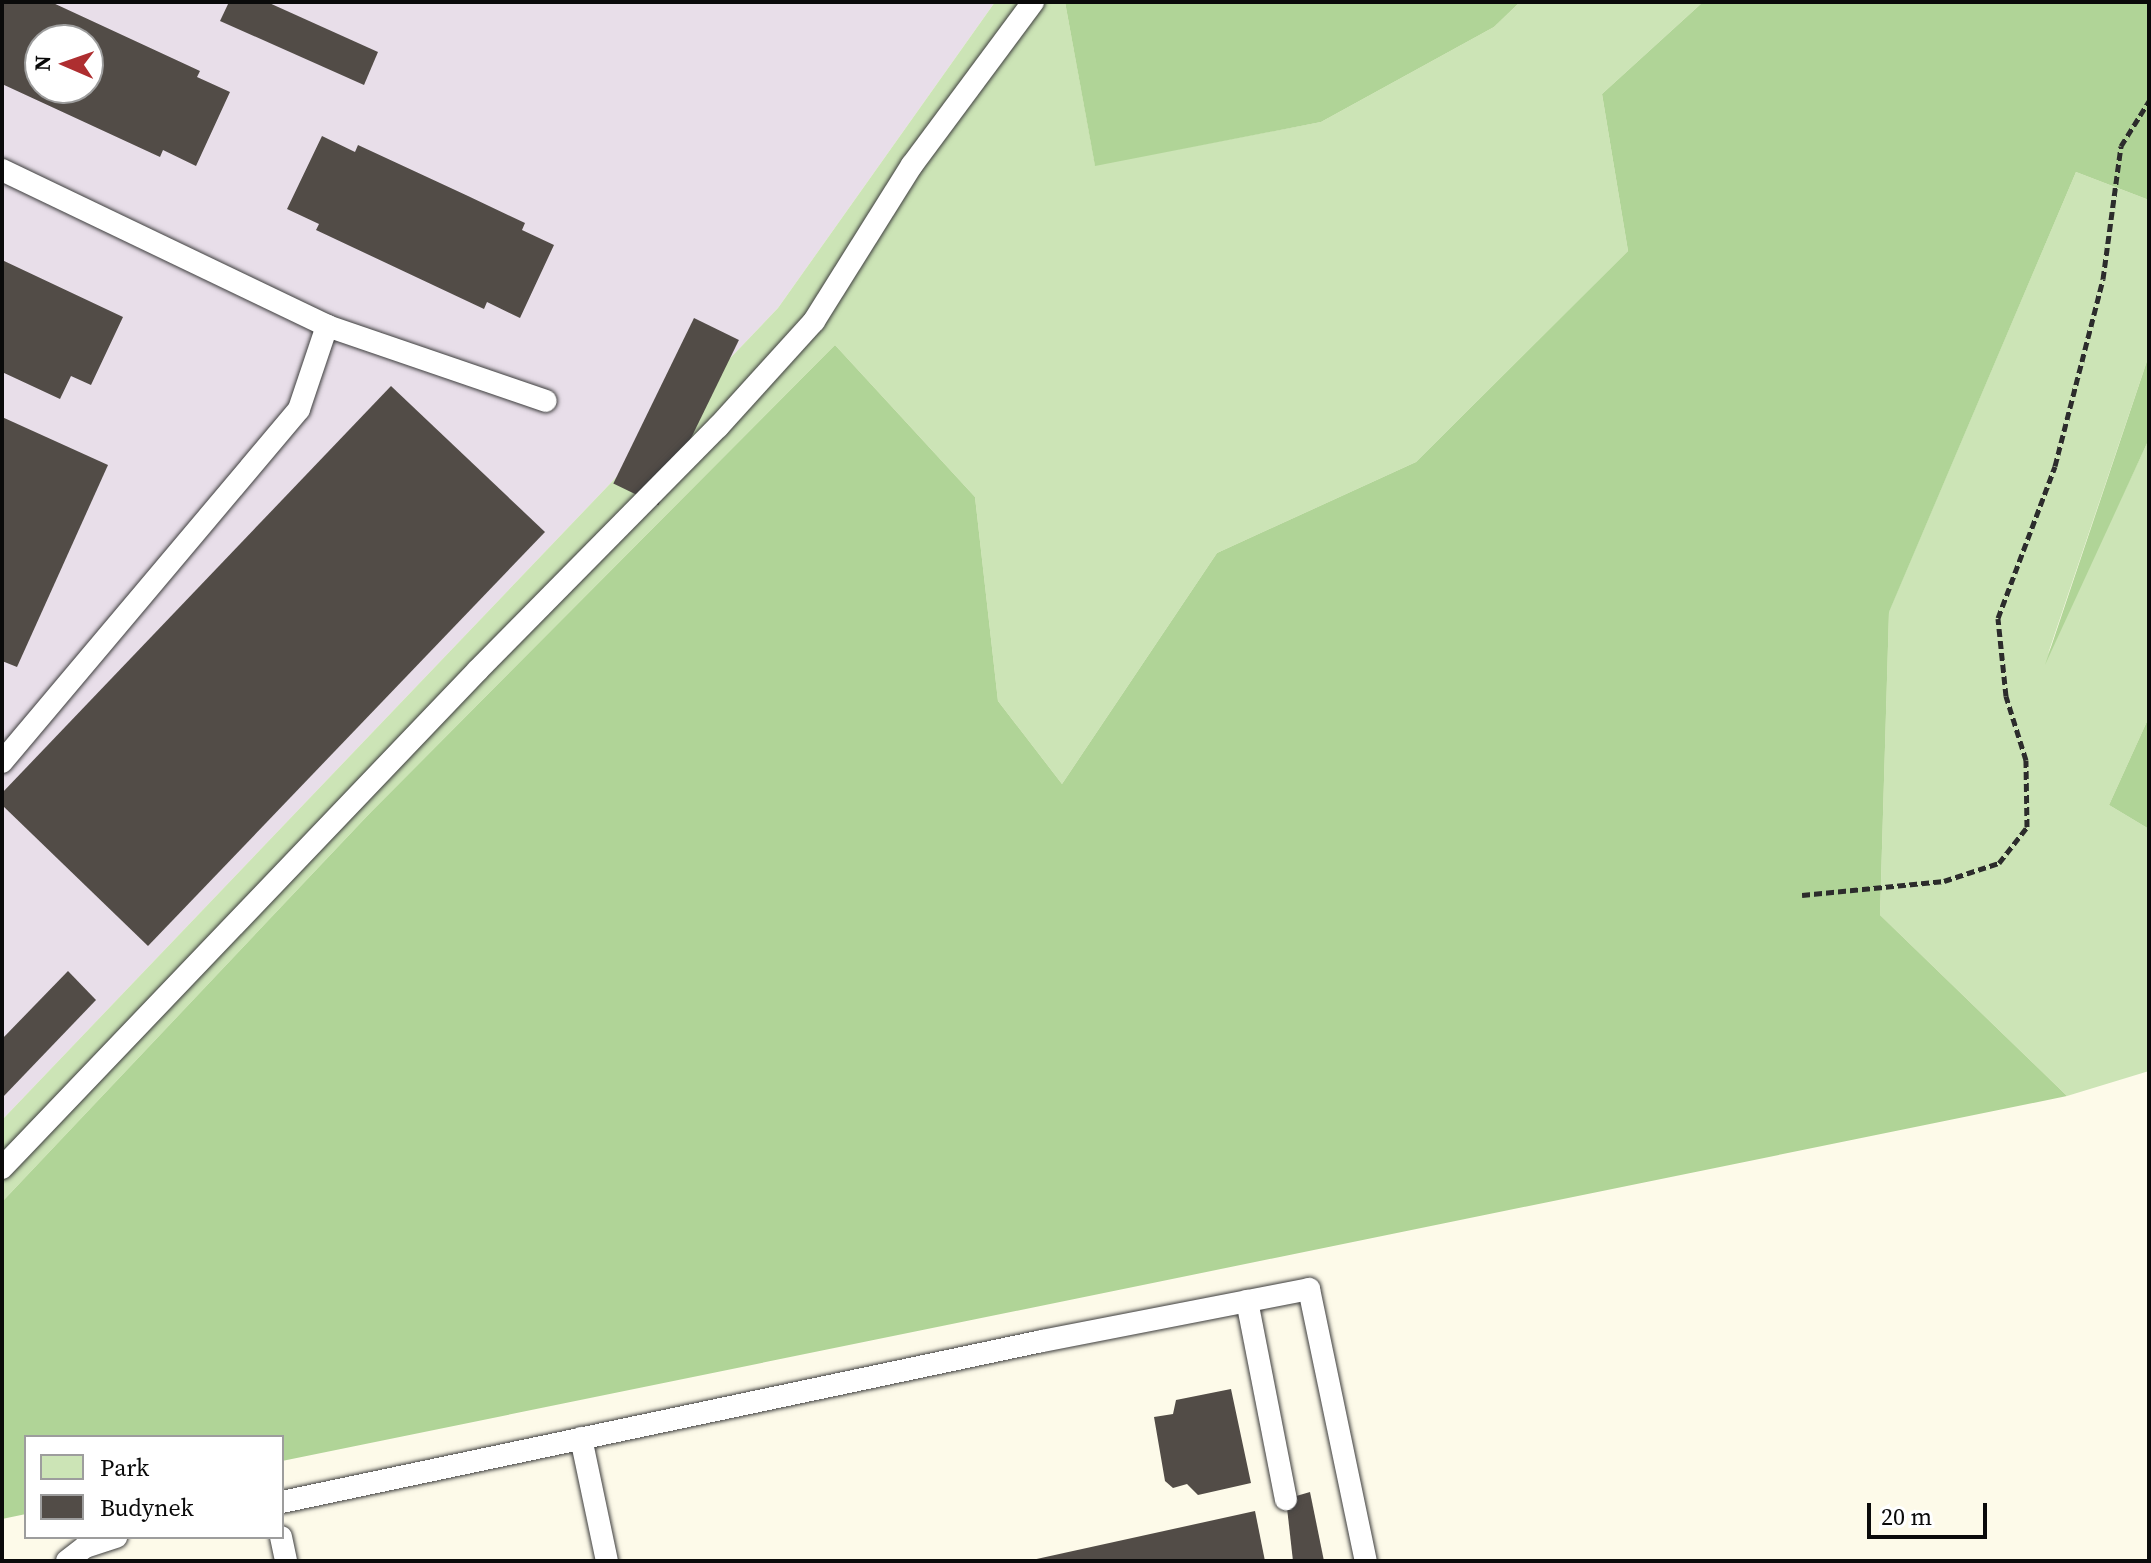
<!DOCTYPE html>
<style>
body{margin:0}
#map{position:relative;width:2151px;height:1563px;overflow:hidden;background:#fdfae9;font-family:"Source Serif 4",serif}
div>[style]{position:absolute}
[style*='--x']{left:calc(var(--x)*1px);top:calc(var(--y)*1px);width:calc(var(--w)*1px);rotate:calc(var(--a)*1deg)}
.industrial>*{inset:0;background:#e8dee9}
.green>*{inset:0;background:#cce4b6}
.forest>*{inset:0;background:#b0d497}
.building>*{inset:0;background:#524c47;transform-origin:0 0}
.path>*{height:5px;margin-top:-2.5px;transform-origin:0;background:repeating-linear-gradient(90deg,#2c2c2c 0 8px,transparent 0 12px)}
.roads{filter:drop-shadow(0 0 2px #3d3d3d) drop-shadow(0 0 2px #3d3d3d)}
.lane>*{height:22px;margin:-11px;padding:0 11px;transform-origin:11px;border-radius:11px;background:#fff}
span{translate:-50% -50%;white-space:nowrap;text-align:center;line-height:1.15;-webkit-text-stroke:8px #fff;paint-order:stroke}
.frame{position:absolute;inset:0;border:4px solid #0a0a0a;pointer-events:none}
.legend{position:absolute;left:24px;top:1435px;width:260px;height:104px;box-sizing:border-box;background:#fff;border:2px solid #9d9d9d;margin:0;padding:10px 14px;list-style:none;font-size:24px;color:#0a0a0a}
.legend li{display:flex;align-items:center;gap:16px;height:40px}
.legend b{width:40px;border:2px solid #9d9d9d}
.north{position:absolute;left:24px;top:24px;width:80px;height:80px;box-sizing:border-box;background:#fff;border:2px solid #9d9d9d;border-radius:50%;rotate:272deg;font-size:22px;font-weight:700;line-height:32px;text-align:center;color:#0a0a0a}
.north::after{content:'';display:block;margin:auto;width:28px;height:36px;background:#ae2e30;clip-path:polygon(50% 0,100% 100%,50% 72%,0 100%)}
.scale{position:absolute;left:1867px;top:1503px;width:120px;height:36px;box-sizing:border-box;border:4px solid #0a0a0a;border-top:0;padding-left:10px;font-size:24px;line-height:28px;white-space:nowrap;color:#0a0a0a;-webkit-text-stroke:6px #fff;paint-order:stroke}
</style>
<div id="map">
<div class="industrial">
<i style="clip-path:polygon(evenodd,2px 2px,995px 2px,778px 308px,2px 1120px,2px 2px,40px 40px,88px 40px,88px 88px,40px 88px,40px 40px)"></i>
</div>
<div class="green">
<i style="clip-path:polygon(995px 2px,1065px 2px,1095px 165px,1321px 122px,1494px 27px,1520px 2px,1703px 2px,1602px 94px,1628px 251px,1416px 462px,1217px 553px,1062px 784px,998px 701px,975px 497px,835px 345px,370px 813px,2px 1202px,2px 1120px,778px 308px)"></i>
<i style="clip-path:polygon(2076px 172px,2149px 200px,2149px 355px,2048px 654px,2149px 439px,2149px 717px,2109px 805px,2149px 829px,2149px 1071px,2067px 1096px,1880px 915px,1889px 611px)"></i>
</div>
<div class="forest">
<i style="clip-path:polygon(1065px 2px,1520px 2px,1494px 27px,1321px 122px,1095px 166px)"></i>
<i style="clip-path:polygon(1703px 2px,2149px 2px,2149px 200px,2076px 172px,1889px 612px,1880px 915px,2067px 1096px,282px 1461px,282px 1437px,26px 1437px,26px 1514px,2px 1519px,2px 1202px,370px 813px,835px 345px,975px 497px,998px 701px,1062px 784px,1217px 553px,1416px 462px,1628px 251px,1602px 94px)"></i>
<i style="clip-path:polygon(2149px 355px,2149px 439px,2045px 665px)"></i>
<i style="clip-path:polygon(2149px 717px,2149px 829px,2109px 805px)"></i>
</div>
<div class="building">
<i style="clip-path:polygon(evenodd,2px 2px,51px 2px,200px 71px,197px 77px,230px 92px,196px 166px,163px 150px,160px 157px,2px 84px,2px 2px,40px 40px,88px 40px,88px 88px,40px 88px,40px 40px)"></i>
<i style="clip-path:polygon(229px 2px,267px 2px,378px 52px,364px 85px,220px 21px)"></i>
<i style="clip-path:polygon(322px 136px,355px 152px,358px 145px,468px 196px,525px 223px,522px 230px,554px 245px,520px 318px,487px 302px,484px 309px,316px 230px,319px 224px,287px 209px)"></i>
<i style="clip-path:polygon(2px 260px,123px 317px,91px 385px,71px 376px,60px 399px,2px 372px)"></i>
<i style="left:694px;top:318px;width:50px;height:184px;rotate:26deg"></i>
<i style="clip-path:polygon(391px 386px,545px 532px,148px 946px,2px 805px,2px 793px)"></i>
<i style="clip-path:polygon(2px 417px,108px 465px,17px 667px,2px 661px)"></i>
<i style="clip-path:polygon(68px 971px,96px 1000px,2px 1098px,2px 1039px)"></i>
<i style="clip-path:polygon(1231px 1389px,1251px 1483px,1198px 1495px,1187px 1484px,1173px 1488px,1165px 1481px,1154px 1417px,1173px 1414px,1176px 1400px)"></i>
<i style="clip-path:polygon(1310px 1492px,1324px 1561px,1293px 1561px,1286px 1499px)"></i>
<i style="clip-path:polygon(1255px 1511px,1265px 1561px,1033px 1561px,1032px 1560px)"></i>
</div>
<div class="path">
<i style="--x:1802;--y:895;--w:143;--a:-5.6"></i>
<i style="--x:1944;--y:881;--w:58;--a:-18.1"></i>
<i style="--x:1999;--y:863;--w:46;--a:-52.1"></i>
<i style="--x:2027;--y:827;--w:67;--a:-90.9"></i>
<i style="--x:2026;--y:760;--w:67;--a:-107.4"></i>
<i style="--x:2006;--y:696;--w:78;--a:-95.9"></i>
<i style="--x:1998;--y:618;--w:162;--a:-69.4"></i>
<i style="--x:2055;--y:466;--w:193;--a:-75.6"></i>
<i style="--x:2103;--y:279;--w:134;--a:-82.3"></i>
<i style="--x:2121;--y:146;--w:53;--a:-58.1"></i>
</div>
<div class="roads">
<div class="lane">
<i style="--x:2;--y:170;--w:361;--a:25.6"></i>
<i style="--x:327;--y:326;--w:231;--a:18.9"></i>
<i style="--x:2;--y:762;--w:461;--a:-49.9"></i>
<i style="--x:299;--y:409;--w:88;--a:-71.4"></i>
<i style="--x:2;--y:1168;--w:689;--a:-46.29"></i>
<i style="--x:478;--y:670;--w:342;--a:-45.4"></i>
<i style="--x:718;--y:427;--w:143;--a:-47.8"></i>
<i style="--x:814;--y:321;--w:184;--a:-57.9"></i>
<i style="--x:912;--y:165;--w:203;--a:-53.4"></i>
<i style="--x:1247;--y:1301;--w:202;--a:78.9"></i>
<i style="--x:581;--y:1438;--w:126;--a:78.1"></i>
<i style="--x:282;--y:1502;--w:777;--a:-11.96"></i>
<i style="--x:1042;--y:1341;--w:272;--a:-11"></i>
<i style="--x:1309;--y:1289;--w:278;--a:78.2"></i>
<i style="--x:281;--y:1537;--w:25;--a:78"></i>
<i style="--x:67;--y:1561;--w:23;--a:-38"></i>
<i style="--x:85;--y:1547;--w:33;--a:-18"></i>
</div>
</div>
<div class="frame"></div>
<ul class="legend">
<li><b style="height:22px;background:#cce4b6"></b>Park</li>
<li><b style="height:22px;background:#524c47"></b>Budynek</li>
</ul>
<div class="north">N</div>
<div class="scale">20 m</div>
</div>
